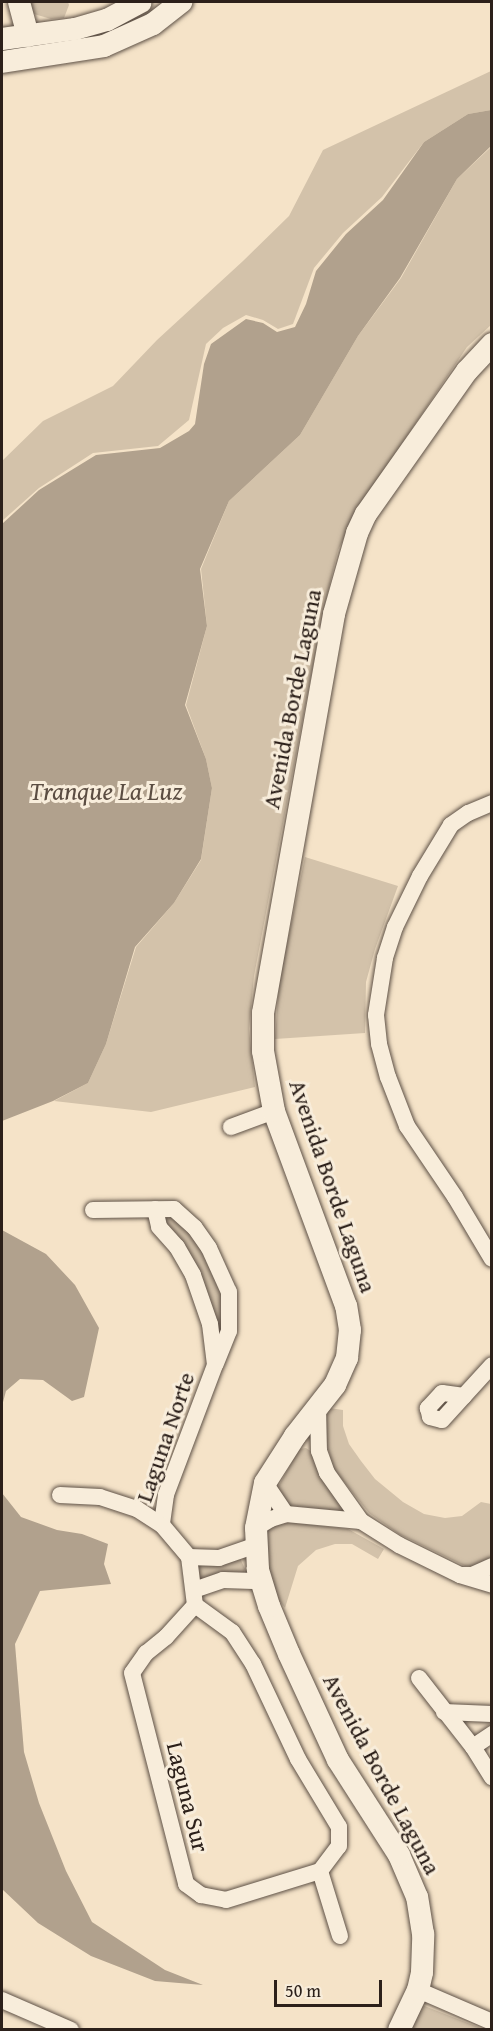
<!DOCTYPE html>
<style>
body{margin:0}
#map{position:relative;width:493px;height:2031px;overflow:hidden;background:#f5e3c8;font-family:"Gentium Book Plus",serif}
div>[style]{position:absolute}
[style*='--x']{left:calc(var(--x)*1px);top:calc(var(--y)*1px);width:calc(var(--w)*1px);rotate:calc(var(--a)*1deg)}
.green>*{inset:0;background:#d3c2aa}
.water>*{inset:0;background:#b1a18d}
.roads{filter:drop-shadow(0 0 2px #5e5146) drop-shadow(0 0 2px #5e5146)}
.street>*{height:16px;margin:-8px;padding:0 8px;transform-origin:8px;border-radius:8px;background:#f8eddb}
.secondary>*{height:22px;margin:-11px;padding:0 11px;transform-origin:11px;border-radius:11px;background:#f8eddb}
span{translate:-50% -50%;white-space:nowrap;text-align:center;line-height:1.15;-webkit-text-stroke:6px #f8eddb;paint-order:stroke}
.street-label{font-size:24px;color:#2c201a}
.water-label{font-size:26px;color:#5b4d42;font-style:italic}
.frame{position:absolute;inset:0;border:3px solid #2c201a;pointer-events:none}
.scale{position:absolute;left:274px;top:1980px;width:108px;height:27px;box-sizing:border-box;border:3px solid #2c201a;border-top:0;padding-left:8px;font-size:18px;line-height:21px;white-space:nowrap;color:#2c201a;-webkit-text-stroke:4px #f8eddb;paint-order:stroke}
</style>
<div id="map">
<div class="green">
<i style="clip-path:polygon(27px 2px,68px 2px,69px 5px,64px 18px,51px 19px,34px 14px)"></i>
<i style="clip-path:polygon(491px 71px,491px 110px,468px 114px,424px 142px,382px 197px,343px 233px,314px 268px,293px 324px,278px 329px,263px 320px,246px 315px,223px 328px,206px 344px,189px 420px,158px 446px,93px 453px,39px 488px,2px 521px,2px 461px,43px 421px,113px 386px,157px 340px,243px 261px,289px 216px,323px 150px)"></i>
<i style="clip-path:polygon(491px 147px,491px 325px,467px 347px,362px 503px,338px 550px,323px 613px,254px 976px,249px 1029px,255px 1087px,151px 1112px,54px 1101px,88px 1083px,106px 1044px,136px 947px,174px 903px,201px 860px,212px 788px,206px 759px,186px 705px,207px 626px,201px 569px,229px 501px,300px 435px,358px 336px,401px 278px,457px 179px)"></i>
<i style="clip-path:polygon(305px 857px,398px 886px,375px 949px,366px 982px,365px 1033px,275px 1039px,279px 982px)"></i>
<i style="clip-path:polygon(168px 1215px,175px 1216px,204px 1249px,223px 1301px,223px 1329px,215px 1329px,164px 1221px)"></i>
<i style="clip-path:polygon(329px 1408px,343px 1410px,343px 1426px,349px 1444px,361px 1461px,375px 1479px,403px 1502px,424px 1514px,445px 1518px,462px 1516px,481px 1502px,491px 1504px,491px 1558px,476px 1566px,465px 1566px,399px 1534px,369px 1513px,333px 1468px,323px 1430px)"></i>
<i style="clip-path:polygon(306px 1448px,312px 1452px,342px 1505px,339px 1511px,290px 1506px,277px 1489px,299px 1449px)"></i>
<i style="clip-path:polygon(285px 1522px,348px 1529px,384px 1549px,378px 1559px,352px 1544px,335px 1544px,316px 1550px,298px 1566px,285px 1608px,278px 1599px,264px 1556px,266px 1527px)"></i>
<i style="clip-path:polygon(240px 1558px,245px 1569px,243px 1574px,200px 1581px,198px 1566px)"></i>
<i style="clip-path:polygon(422px 2005px,483px 2029px,404px 2030px)"></i>
</div>
<div class="water">
<i style="clip-path:polygon(491px 110px,491px 146px,457px 179px,400px 278px,358px 336px,300px 435px,229px 501px,200px 569px,207px 626px,185px 705px,206px 759px,212px 788px,201px 859px,174px 903px,135px 947px,106px 1044px,88px 1083px,53px 1101px,2px 1121px,2px 524px,39px 490px,96px 455px,160px 448px,189px 431px,195px 424px,204px 364px,211px 344px,246px 319px,263px 323px,277px 332px,295px 327px,306px 304px,316px 271px,346px 234px,383px 200px,424px 142px,468px 114px)"></i>
<i style="clip-path:polygon(2px 1230px,46px 1254px,75px 1285px,99px 1328px,84px 1397px,72px 1401px,43px 1380px,20px 1379px,6px 1391px,2px 1406px)"></i>
<i style="clip-path:polygon(2px 1493px,21px 1517px,57px 1530px,82px 1534px,108px 1544px,104px 1564px,111px 1584px,40px 1591px,15px 1644px,24px 1752px,39px 1803px,66px 1871px,92px 1922px,165px 1970px,203px 1985px,155px 1981px,91px 1956px,38px 1923px,2px 1889px)"></i>
</div>
<div class="roads">
<div class="street">
<i style="--x:492;--y:803;--w:26;--a:157"></i>
<i style="--x:468;--y:813;--w:21;--a:145"></i>
<i style="--x:451;--y:825;--w:60;--a:121.3"></i>
<i style="--x:420;--y:876;--w:57;--a:116.1"></i>
<i style="--x:395;--y:927;--w:33;--a:108"></i>
<i style="--x:385;--y:958;--w:58;--a:99"></i>
<i style="--x:376;--y:1015;--w:29;--a:84"></i>
<i style="--x:379;--y:1044;--w:34;--a:75"></i>
<i style="--x:388;--y:1077;--w:53;--a:68.8"></i>
<i style="--x:407;--y:1126;--w:86;--a:55.9"></i>
<i style="--x:455;--y:1197;--w:72;--a:59.2"></i>
<i style="--x:231;--y:1127;--w:46;--a:-20.4"></i>
<i style="--x:155;--y:1209;--w:18;--a:77"></i>
<i style="--x:159;--y:1227;--w:27;--a:48"></i>
<i style="--x:177;--y:1247;--w:32;--a:60"></i>
<i style="--x:193;--y:1275;--w:52;--a:70.9"></i>
<i style="--x:210;--y:1324;--w:41;--a:83"></i>
<i style="--x:215;--y:1365;--w:139;--a:110.7"></i>
<i style="--x:166;--y:1495;--w:30;--a:98"></i>
<i style="--x:93;--y:1210;--w:81;--a:-0.7"></i>
<i style="--x:174;--y:1209;--w:28;--a:42"></i>
<i style="--x:195;--y:1228;--w:24;--a:55"></i>
<i style="--x:209;--y:1248;--w:48;--a:65.6"></i>
<i style="--x:229;--y:1292;--w:39;--a:90"></i>
<i style="--x:229;--y:1331;--w:35;--a:112"></i>
<i style="--x:464;--y:1396;--w:22;--a:-172"></i>
<i style="--x:442;--y:1393;--w:21;--a:133"></i>
<i style="--x:428;--y:1408;--w:9;--a:77"></i>
<i style="--x:430;--y:1417;--w:12;--a:14"></i>
<i style="--x:442;--y:1420;--w:74;--a:-47.7"></i>
<i style="--x:318;--y:1408;--w:43;--a:88.7"></i>
<i style="--x:319;--y:1451;--w:23;--a:70"></i>
<i style="--x:327;--y:1473;--w:59;--a:54.7"></i>
<i style="--x:361;--y:1521;--w:45;--a:32.3"></i>
<i style="--x:399;--y:1545;--w:68;--a:26.2"></i>
<i style="--x:460;--y:1575;--w:34;--a:17"></i>
<i style="--x:265;--y:1483;--w:37;--a:56"></i>
<i style="--x:60;--y:1495;--w:40;--a:2.9"></i>
<i style="--x:100;--y:1497;--w:39;--a:18"></i>
<i style="--x:137;--y:1509;--w:30;--a:33"></i>
<i style="--x:162;--y:1525;--w:42;--a:49.8"></i>
<i style="--x:256;--y:1528;--w:17;--a:-31"></i>
<i style="--x:271;--y:1519;--w:16;--a:-18"></i>
<i style="--x:286;--y:1514;--w:75;--a:5.3"></i>
<i style="--x:189;--y:1557;--w:48;--a:82.9"></i>
<i style="--x:195;--y:1605;--w:43;--a:132.2"></i>
<i style="--x:166;--y:1637;--w:26;--a:141"></i>
<i style="--x:146;--y:1653;--w:24;--a:125"></i>
<i style="--x:132;--y:1673;--w:218;--a:75.6"></i>
<i style="--x:186;--y:1884;--w:19;--a:36"></i>
<i style="--x:201;--y:1895;--w:25;--a:11"></i>
<i style="--x:226;--y:1900;--w:98;--a:-17.1"></i>
<i style="--x:320;--y:1871;--w:31;--a:-53"></i>
<i style="--x:339;--y:1846;--w:19;--a:-90"></i>
<i style="--x:339;--y:1827;--w:79;--a:-121.1"></i>
<i style="--x:298;--y:1759;--w:105;--a:-115.3"></i>
<i style="--x:253;--y:1664;--w:38;--a:-123"></i>
<i style="--x:232;--y:1632;--w:46;--a:-143.9"></i>
<i style="--x:189;--y:1557;--w:30;--a:2"></i>
<i style="--x:219;--y:1558;--w:39;--a:-19"></i>
<i style="--x:461;--y:1575;--w:11;--a:0"></i>
<i style="--x:472;--y:1575;--w:22;--a:-24"></i>
<i style="--x:194;--y:1590;--w:31;--a:-19"></i>
<i style="--x:223;--y:1580;--w:38;--a:2"></i>
<i style="--x:419;--y:1678;--w:88;--a:52"></i>
<i style="--x:473;--y:1747;--w:36;--a:58"></i>
<i style="--x:444;--y:1712;--w:48;--a:2.4"></i>
<i style="--x:473;--y:1747;--w:23;--a:-34"></i>
<i style="--x:320;--y:1871;--w:68;--a:72.9"></i>
<i style="--x:418;--y:1990;--w:81;--a:23.4"></i>
<i style="--x:2;--y:2000;--w:75;--a:23.5"></i>
</div>
<div class="secondary">
<i style="--x:19;--y:2;--w:35;--a:75"></i>
<i style="--x:2;--y:39;--w:74;--a:-7.8"></i>
<i style="--x:75;--y:29;--w:33;--a:-16"></i>
<i style="--x:107;--y:20;--w:38;--a:-28"></i>
<i style="--x:2;--y:62;--w:103;--a:-8.9"></i>
<i style="--x:104;--y:46;--w:54;--a:-24.2"></i>
<i style="--x:153;--y:24;--w:36;--a:-38"></i>
<i style="--x:399;--y:2030;--w:44;--a:-64.6"></i>
<i style="--x:418;--y:1990;--w:18;--a:-77"></i>
<i style="--x:422;--y:1972;--w:38;--a:-88"></i>
<i style="--x:423;--y:1934;--w:37;--a:-99"></i>
<i style="--x:417;--y:1897;--w:46;--a:-113.2"></i>
<i style="--x:399;--y:1855;--w:113;--a:-122.7"></i>
<i style="--x:338;--y:1760;--w:117;--a:-114.8"></i>
<i style="--x:289;--y:1654;--w:52;--a:-112.6"></i>
<i style="--x:269;--y:1606;--w:39;--a:-107"></i>
<i style="--x:258;--y:1569;--w:41;--a:-92.8"></i>
<i style="--x:256;--y:1528;--w:46;--a:-78.7"></i>
<i style="--x:265;--y:1483;--w:56;--a:-57.4"></i>
<i style="--x:295;--y:1436;--w:65;--a:-51.9"></i>
<i style="--x:335;--y:1385;--w:30;--a:-66"></i>
<i style="--x:347;--y:1358;--w:28;--a:-84"></i>
<i style="--x:350;--y:1330;--w:24;--a:-99"></i>
<i style="--x:346;--y:1306;--w:208;--a:-110.3"></i>
<i style="--x:274;--y:1111;--w:61;--a:-100.4"></i>
<i style="--x:263;--y:1051;--w:38;--a:-90"></i>
<i style="--x:263;--y:1013;--w:405;--a:-79.9"></i>
<i style="--x:334;--y:614;--w:84;--a:-74.1"></i>
<i style="--x:357;--y:533;--w:21;--a:-65"></i>
<i style="--x:366;--y:514;--w:175;--a:-54.8"></i>
<i style="--x:467;--y:371;--w:37;--a:-47"></i>
</div>
</div>
<div class="street-label">
<span style="left:292px;top:699px;rotate:-79deg">Avenida Borde Laguna</span>
<span style="left:333px;top:1186px;rotate:71deg">Avenida Borde Laguna</span>
<span style="left:165px;top:1437px;rotate:-71deg">Laguna Norte</span>
<span style="left:382px;top:1774px;rotate:62deg">Avenida Borde Laguna</span>
<span style="left:188px;top:1797px;rotate:76deg">Laguna Sur</span>
</div>
<div class="water-label">
<span style="left:106px;top:791px">Tranque La Luz</span>
</div>
<div class="frame"></div>
<div class="scale">50 m</div>
</div>
